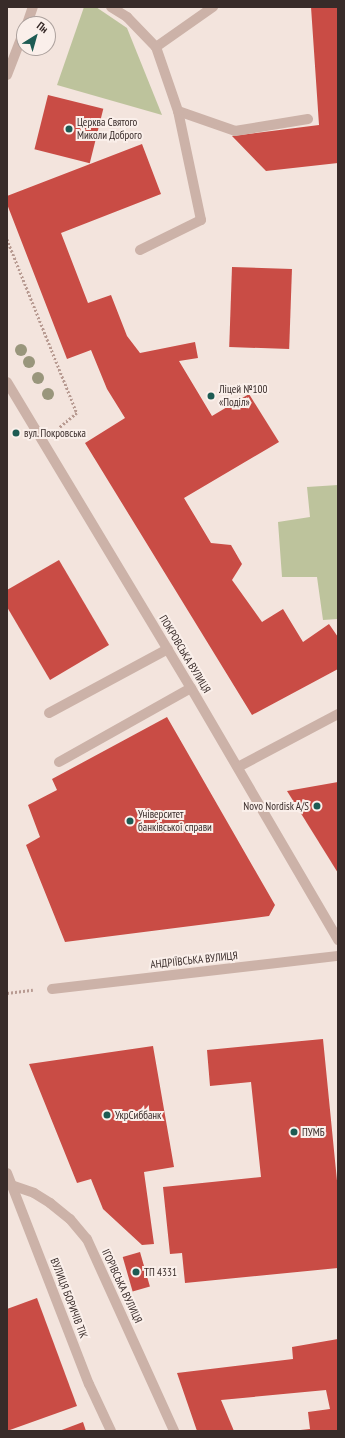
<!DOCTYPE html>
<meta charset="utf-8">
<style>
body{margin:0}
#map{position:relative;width:345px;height:1438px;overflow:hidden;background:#f3e4dd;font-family:"PT Sans Narrow",sans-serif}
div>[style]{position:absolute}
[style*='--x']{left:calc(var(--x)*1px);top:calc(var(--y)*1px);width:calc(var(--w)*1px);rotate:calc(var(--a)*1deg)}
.green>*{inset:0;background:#bdc39c}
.building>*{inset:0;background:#c94c45;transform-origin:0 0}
.path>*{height:2.5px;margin-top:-1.25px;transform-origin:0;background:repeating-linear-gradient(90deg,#b89b92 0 2px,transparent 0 4px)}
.minor>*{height:10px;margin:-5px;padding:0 5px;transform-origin:5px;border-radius:5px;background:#ccb2a8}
.trees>*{width:12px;height:12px;margin:-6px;border-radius:50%;background:#99967c}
.dots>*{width:11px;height:11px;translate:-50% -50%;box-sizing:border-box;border:2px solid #faefea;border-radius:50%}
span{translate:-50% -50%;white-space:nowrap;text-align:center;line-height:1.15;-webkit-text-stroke:4px #faefea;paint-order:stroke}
.poi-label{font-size:11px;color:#382b29}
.left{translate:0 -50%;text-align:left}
.right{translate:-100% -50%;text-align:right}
.street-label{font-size:11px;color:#382b29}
.frame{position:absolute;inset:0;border:8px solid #382b29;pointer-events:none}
.north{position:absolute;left:16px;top:16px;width:40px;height:40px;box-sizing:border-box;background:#faefea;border:1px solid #aca19d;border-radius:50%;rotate:37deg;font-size:11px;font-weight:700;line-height:16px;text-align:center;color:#382b29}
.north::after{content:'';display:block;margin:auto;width:14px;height:18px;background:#1d5b53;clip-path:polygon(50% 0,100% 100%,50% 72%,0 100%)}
</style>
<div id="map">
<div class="green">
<i style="clip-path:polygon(84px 7px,96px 7px,127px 28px,162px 115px,57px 85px)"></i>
<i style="clip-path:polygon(338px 485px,338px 619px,323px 620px,317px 577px,282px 577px,278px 522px,310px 517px,307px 487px)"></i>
</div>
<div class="building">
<i style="clip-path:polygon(311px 7px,338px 7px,338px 163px,266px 171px,232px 136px,319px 125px)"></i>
<i style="left:48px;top:95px;width:57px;height:56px;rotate:14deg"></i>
<i style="clip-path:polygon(142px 144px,161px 194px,61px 233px,88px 303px,111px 295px,127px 336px,140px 353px,195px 342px,198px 358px,179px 361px,212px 416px,249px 394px,279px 442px,184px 498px,211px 543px,231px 545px,242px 564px,232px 580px,262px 622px,283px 609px,303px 642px,329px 624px,338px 637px,338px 669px,252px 715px,85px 443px,125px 418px,107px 389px,91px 350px,67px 359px,7px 204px,7px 196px)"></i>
<i style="left:232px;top:267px;width:60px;height:80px;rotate:2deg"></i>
<i style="clip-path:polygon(59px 560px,109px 645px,50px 680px,7px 607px,7px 590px)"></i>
<i style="clip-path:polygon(167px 717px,275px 905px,269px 916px,65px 942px,26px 845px,40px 837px,28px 805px,57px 790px,52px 779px)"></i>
<i style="clip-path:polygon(338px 782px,338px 873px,287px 791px)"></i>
<i style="clip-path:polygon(323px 1039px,338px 1191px,338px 1268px,185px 1283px,182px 1253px,170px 1254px,163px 1187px,261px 1177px,251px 1082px,210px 1086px,207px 1050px)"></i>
<i style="clip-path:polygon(153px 1046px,174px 1167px,144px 1172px,154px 1244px,142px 1245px,103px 1209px,91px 1179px,77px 1183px,29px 1064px)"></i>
<i style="left:140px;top:1252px;width:36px;height:18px;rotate:74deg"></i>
<i style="clip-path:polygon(37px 1298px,77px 1406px,7px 1431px,7px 1309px)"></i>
<i style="clip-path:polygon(338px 1339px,338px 1431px,291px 1431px,310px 1429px,308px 1412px,330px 1409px,326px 1390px,221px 1400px,234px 1431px,197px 1431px,177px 1373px,293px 1359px,292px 1347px)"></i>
<i style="clip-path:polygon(83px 1422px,86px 1431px,59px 1431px)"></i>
</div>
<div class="path">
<i style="--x:7;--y:239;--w:188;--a:68.1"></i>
<i style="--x:77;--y:413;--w:23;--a:140"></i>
<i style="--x:7;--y:993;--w:26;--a:-7"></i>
</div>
<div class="minor">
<i style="--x:111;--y:7;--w:19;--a:32"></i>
<i style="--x:127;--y:17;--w:42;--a:46"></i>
<i style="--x:156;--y:47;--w:70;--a:-35.1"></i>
<i style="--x:27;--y:24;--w:18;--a:-71"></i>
<i style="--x:7;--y:75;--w:47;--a:-68.9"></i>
<i style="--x:178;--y:111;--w:60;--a:19.3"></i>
<i style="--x:235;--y:131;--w:74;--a:-9.3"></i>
<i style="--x:140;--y:250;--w:68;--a:-26.2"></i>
<i style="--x:201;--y:220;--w:111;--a:-101.9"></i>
<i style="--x:178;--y:111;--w:68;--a:-109"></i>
<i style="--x:7;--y:382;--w:357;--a:59"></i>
<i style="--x:191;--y:688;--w:292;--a:59.7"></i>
<i style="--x:49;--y:713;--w:135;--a:-28.3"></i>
<i style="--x:59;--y:762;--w:151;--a:-29.3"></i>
<i style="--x:238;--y:767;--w:113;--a:-27.9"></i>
<i style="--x:52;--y:989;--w:288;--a:-6.6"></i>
<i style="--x:7;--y:1173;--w:226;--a:68.8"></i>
<i style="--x:89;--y:1384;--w:52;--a:64.9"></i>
<i style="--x:11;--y:1185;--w:24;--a:19"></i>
<i style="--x:34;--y:1193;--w:19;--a:32"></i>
<i style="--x:50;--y:1203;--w:26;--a:39"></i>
<i style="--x:70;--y:1219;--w:26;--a:50"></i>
<i style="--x:87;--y:1239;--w:211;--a:65.6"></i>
</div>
<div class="trees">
<i style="left:21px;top:350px"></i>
<i style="left:29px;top:362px"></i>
<i style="left:38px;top:378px"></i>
<i style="left:48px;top:394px"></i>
</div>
<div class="dots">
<i style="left:69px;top:129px;background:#1d5b53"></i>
<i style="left:211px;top:396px;background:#1d5b53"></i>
<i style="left:16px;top:433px;background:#1d5b53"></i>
<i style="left:317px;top:806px;background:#1d5b53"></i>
<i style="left:130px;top:821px;background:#1d5b53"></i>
<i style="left:107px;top:1115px;background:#1d5b53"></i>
<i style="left:294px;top:1132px;background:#1d5b53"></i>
<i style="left:136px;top:1272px;background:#1d5b53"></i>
</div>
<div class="poi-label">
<span class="left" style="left:77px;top:129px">Церква Святого<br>Миколи Доброго</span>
<span class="left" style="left:219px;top:396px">Ліцей №100<br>«Поділ»</span>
<span class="left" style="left:24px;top:433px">вул. Покровська</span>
<span class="right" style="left:309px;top:806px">Novo Nordisk A/S</span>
<span class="left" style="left:138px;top:821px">Університет<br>банківської справи</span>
<span class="left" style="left:115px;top:1115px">УкрСиббанк</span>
<span class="left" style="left:302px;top:1132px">ПУМБ</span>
<span class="left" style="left:144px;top:1272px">ТП 4331</span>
</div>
<div class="street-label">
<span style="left:185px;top:654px;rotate:59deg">ПОКРОВСЬКА ВУЛИЦЯ</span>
<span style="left:194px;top:960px;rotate:-6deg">АНДРІЇВСЬКА ВУЛИЦЯ</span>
<span style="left:122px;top:1286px;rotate:65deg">ІГОРІВСЬКА ВУЛИЦЯ</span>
<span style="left:69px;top:1298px;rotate:69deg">ВУЛИЦЯ БОРИЧІВ ТІК</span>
</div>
<div class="frame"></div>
<div class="north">Пн</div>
</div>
